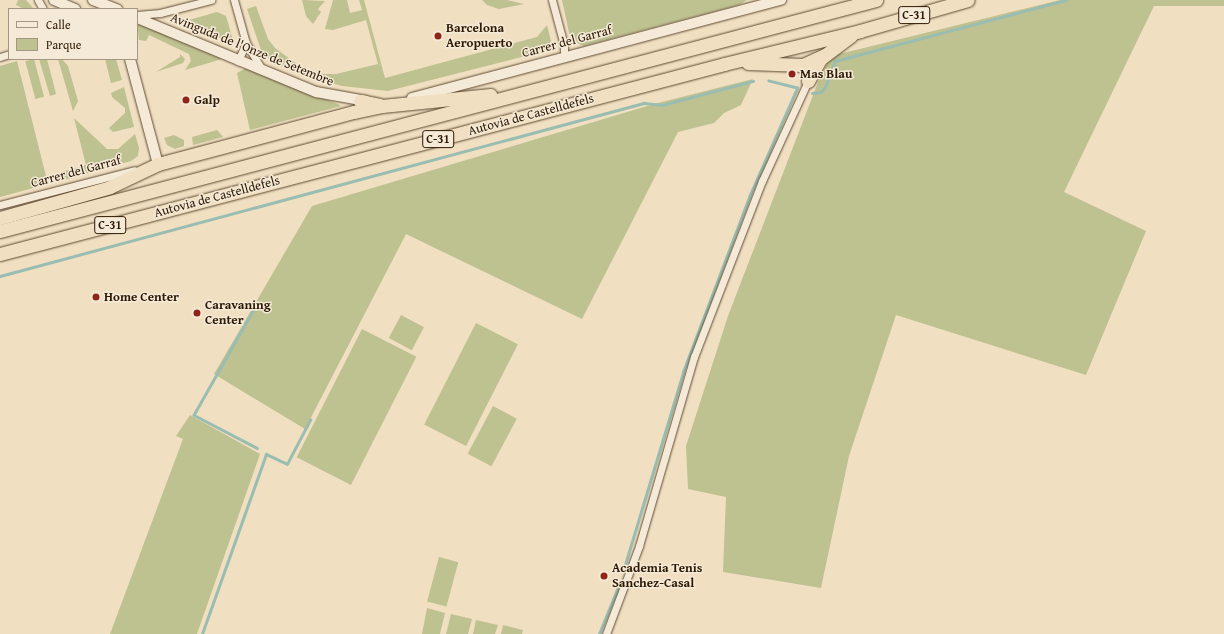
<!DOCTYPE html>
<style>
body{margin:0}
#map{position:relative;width:1224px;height:634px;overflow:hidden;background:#f0dfc1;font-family:"Gentium Book Plus",serif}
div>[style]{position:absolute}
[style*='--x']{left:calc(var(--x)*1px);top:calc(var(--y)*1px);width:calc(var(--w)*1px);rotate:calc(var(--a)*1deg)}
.green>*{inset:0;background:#bec190;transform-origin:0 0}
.stream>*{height:2.5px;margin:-1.25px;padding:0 1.25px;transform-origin:1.25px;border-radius:1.25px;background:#9abdb1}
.roads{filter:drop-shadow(0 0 1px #5e4a32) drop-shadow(0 0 1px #5e4a32)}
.minor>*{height:7px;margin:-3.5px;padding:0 3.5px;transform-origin:3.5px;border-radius:3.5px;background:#f5ead7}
.secondary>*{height:10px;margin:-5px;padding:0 5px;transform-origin:5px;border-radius:5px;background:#f5ead7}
.motorway>*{height:13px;margin:-6.5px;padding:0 6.5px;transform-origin:6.5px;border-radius:6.5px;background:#f0dfc1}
.dots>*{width:11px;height:11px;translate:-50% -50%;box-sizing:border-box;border:2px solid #f5ead7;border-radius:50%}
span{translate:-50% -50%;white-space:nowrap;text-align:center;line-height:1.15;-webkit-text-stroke:3px #f5ead7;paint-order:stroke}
.shield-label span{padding:1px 3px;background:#f5ead7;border:1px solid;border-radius:3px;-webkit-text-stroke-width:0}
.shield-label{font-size:12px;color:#2d1903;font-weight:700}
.poi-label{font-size:13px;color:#2d1903;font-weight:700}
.left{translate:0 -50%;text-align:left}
.street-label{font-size:13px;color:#2d1903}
.legend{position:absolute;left:8px;top:8px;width:130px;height:52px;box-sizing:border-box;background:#f5ead7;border:1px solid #a59682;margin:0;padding:5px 7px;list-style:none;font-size:12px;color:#2d1903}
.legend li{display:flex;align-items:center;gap:8px;height:20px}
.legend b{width:20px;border:1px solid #a59682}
</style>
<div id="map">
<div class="green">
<i style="clip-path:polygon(18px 0,26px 0,34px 9px,24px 9px,16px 5px)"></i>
<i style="clip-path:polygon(302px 0,325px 1px,318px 9px,321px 12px,313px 24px,306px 16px)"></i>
<i style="clip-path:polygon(333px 0,347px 0,350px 13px,362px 10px,359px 0,364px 0,385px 78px,537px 37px,547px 25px,551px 41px,545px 51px,388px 91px,342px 86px,320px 80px,271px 61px,262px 53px,247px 9px,256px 6px,268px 39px,275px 48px,301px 67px,324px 74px,336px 74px,378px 64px,366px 20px,333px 30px,325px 29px)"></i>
<i style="clip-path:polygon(482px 0,507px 0,524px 4px,499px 9px,487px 5px)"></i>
<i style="clip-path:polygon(562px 0,747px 0,739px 5px,584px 46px,574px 42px,570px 37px)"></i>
<i style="clip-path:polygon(1060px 0,1224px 0,1224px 6px,1154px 6px,1064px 192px,1146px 231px,1086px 375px,896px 315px,849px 456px,821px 588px,723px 572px,726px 497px,688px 489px,686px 446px,728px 316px,820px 77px,831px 56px)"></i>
<i style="clip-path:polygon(217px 12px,226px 16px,234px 44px,182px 22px)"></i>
<i style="clip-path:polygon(137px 22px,222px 59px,185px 70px,191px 61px,189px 54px,149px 35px,146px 41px,139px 40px)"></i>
<i style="clip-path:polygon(180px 54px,185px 59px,183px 63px,156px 72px,180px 57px)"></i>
<i style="left:34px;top:59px;width:39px;height:9px;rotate:75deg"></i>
<i style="clip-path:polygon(39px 59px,47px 59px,56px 94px,50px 96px)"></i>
<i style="clip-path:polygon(58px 59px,62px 59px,68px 66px,78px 101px,73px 111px)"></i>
<i style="clip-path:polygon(105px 59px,116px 59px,122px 80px,111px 83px)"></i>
<i style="clip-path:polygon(17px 61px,48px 184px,0 197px,0 66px)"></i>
<i style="clip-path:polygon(246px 68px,338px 104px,341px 106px,250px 130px,237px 73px)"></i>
<i style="clip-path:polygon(753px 79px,741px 105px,724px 113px,714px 123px,678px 132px,582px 319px,406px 234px,305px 429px,214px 374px,312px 206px,654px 104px)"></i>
<i style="clip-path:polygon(124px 87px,134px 127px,113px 132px,109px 128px,125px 113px,125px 108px,112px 97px,111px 93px)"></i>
<i style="clip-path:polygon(74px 118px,107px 149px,118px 149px,135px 134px,139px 148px,138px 156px,131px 161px,57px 182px,55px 174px,86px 165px)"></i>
<i style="clip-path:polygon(217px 130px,223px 137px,193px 145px,192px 137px)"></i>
<i style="clip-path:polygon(174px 135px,184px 140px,184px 146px,175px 149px,167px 145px,164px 138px)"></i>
<i style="left:401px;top:315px;width:26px;height:26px;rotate:28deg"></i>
<i style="left:476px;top:323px;width:47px;height:114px;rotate:27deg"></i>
<i style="left:362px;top:329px;width:61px;height:144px;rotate:27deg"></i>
<i style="left:493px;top:406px;width:27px;height:54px;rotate:28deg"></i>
<i style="clip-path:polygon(190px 415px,260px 454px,197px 634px,110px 634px,183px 439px,176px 436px)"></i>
<i style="left:439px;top:557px;width:20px;height:46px;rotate:15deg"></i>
<i style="clip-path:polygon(427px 608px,445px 613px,440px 634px,422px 634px)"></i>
<i style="clip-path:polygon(451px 614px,472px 619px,468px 634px,446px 634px)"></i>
<i style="clip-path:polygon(476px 620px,498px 625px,495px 634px,473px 634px)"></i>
<i style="clip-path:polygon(503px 625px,523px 630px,522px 634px,501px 634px)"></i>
</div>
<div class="stream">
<i style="--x:812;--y:93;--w:9;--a:-6"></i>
<i style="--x:821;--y:92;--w:6;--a:-51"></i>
<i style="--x:825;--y:87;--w:28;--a:-69"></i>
<i style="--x:835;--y:61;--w:239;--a:-14.8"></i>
<i style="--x:0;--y:276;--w:667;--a:-15.04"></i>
<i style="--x:644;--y:103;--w:18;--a:6"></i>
<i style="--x:662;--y:105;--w:94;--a:-14.8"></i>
<i style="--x:256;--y:306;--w:125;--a:119.6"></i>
<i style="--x:194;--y:415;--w:71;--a:27.6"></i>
<i style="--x:624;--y:568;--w:205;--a:-73.2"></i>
<i style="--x:683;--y:372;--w:187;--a:-69.3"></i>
<i style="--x:749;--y:197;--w:119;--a:-66.2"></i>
<i style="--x:797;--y:88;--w:29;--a:-166"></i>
<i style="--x:202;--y:634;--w:191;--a:-70.4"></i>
<i style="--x:266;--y:454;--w:23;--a:25"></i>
<i style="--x:287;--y:464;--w:50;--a:-62.4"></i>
<i style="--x:599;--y:634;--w:51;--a:-68"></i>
</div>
<div class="roads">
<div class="minor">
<i style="--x:38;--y:0;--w:10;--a:61"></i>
<i style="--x:234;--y:0;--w:45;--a:74.4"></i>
<i style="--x:246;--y:43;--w:20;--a:114"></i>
<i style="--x:552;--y:0;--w:47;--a:75.1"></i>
<i style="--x:564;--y:45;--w:11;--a:90"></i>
<i style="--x:137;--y:15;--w:23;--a:-5"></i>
<i style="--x:160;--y:13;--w:53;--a:-14.3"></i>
<i style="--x:246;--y:43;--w:29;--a:59"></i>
<i style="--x:0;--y:57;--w:9;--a:-18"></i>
<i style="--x:0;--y:205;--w:139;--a:-14.5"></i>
<i style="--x:606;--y:634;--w:94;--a:-69.4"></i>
<i style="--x:639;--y:546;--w:197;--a:-73.8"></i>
<i style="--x:694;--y:357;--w:189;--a:-68.9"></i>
<i style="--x:762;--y:181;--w:110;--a:-65.3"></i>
</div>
<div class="secondary">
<i style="--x:54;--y:0;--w:23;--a:23"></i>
<i style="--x:93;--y:0;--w:26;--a:21"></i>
<i style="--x:137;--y:18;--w:194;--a:22.5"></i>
<i style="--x:316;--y:92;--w:51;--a:10.2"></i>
<i style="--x:130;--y:59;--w:109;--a:75.1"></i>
<i style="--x:412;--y:98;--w:382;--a:-14.9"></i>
</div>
<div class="motorway">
<i style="--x:748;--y:63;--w:55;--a:2.1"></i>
<i style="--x:803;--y:65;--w:23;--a:-25"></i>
<i style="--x:808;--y:81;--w:25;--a:-61"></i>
<i style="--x:820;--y:59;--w:39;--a:-37"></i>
<i style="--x:360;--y:101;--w:20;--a:11"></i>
<i style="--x:0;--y:218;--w:114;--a:-15.7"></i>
<i style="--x:110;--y:187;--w:53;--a:-25.6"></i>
<i style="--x:158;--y:164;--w:203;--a:-14.9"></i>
<i style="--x:354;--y:112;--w:29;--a:-12"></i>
<i style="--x:382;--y:106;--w:109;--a:-5.8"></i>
<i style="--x:0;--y:231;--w:906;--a:-14.77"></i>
<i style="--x:0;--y:254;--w:749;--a:-14.7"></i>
<i style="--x:724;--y:64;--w:140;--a:-13.6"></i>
<i style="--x:860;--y:31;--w:112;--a:-16"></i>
</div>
</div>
<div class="dots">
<i style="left:438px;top:36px;background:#8f2418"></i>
<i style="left:792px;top:74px;background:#8f2418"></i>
<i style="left:186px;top:100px;background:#8f2418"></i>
<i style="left:96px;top:297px;background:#8f2418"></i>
<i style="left:197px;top:313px;background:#8f2418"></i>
<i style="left:604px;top:576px;background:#8f2418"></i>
</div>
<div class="shield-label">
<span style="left:914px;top:15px">C-31</span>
<span style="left:438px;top:139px">C-31</span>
<span style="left:110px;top:225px">C-31</span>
</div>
<div class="poi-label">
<span class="left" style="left:446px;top:36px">Barcelona<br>Aeropuerto</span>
<span class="left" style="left:800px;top:74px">Mas Blau</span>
<span class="left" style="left:194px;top:100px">Galp</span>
<span class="left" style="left:104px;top:297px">Home Center</span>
<span class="left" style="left:205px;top:313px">Caravaning<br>Center</span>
<span class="left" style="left:612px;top:576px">Academia Tenis<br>Sanchez-Casal</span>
</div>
<div class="street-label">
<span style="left:567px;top:42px;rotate:-15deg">Carrer del Garraf</span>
<span style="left:252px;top:50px;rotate:22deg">Avinguda de l'Onze de Setembre</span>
<span style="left:531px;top:115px;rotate:-15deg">Autovia de Castelldefels</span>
<span style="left:76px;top:172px;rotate:-15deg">Carrer del Garraf</span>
<span style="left:217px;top:197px;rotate:-15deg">Autovia de Castelldefels</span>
</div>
<ul class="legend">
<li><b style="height:5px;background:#f5ead7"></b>Calle</li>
<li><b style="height:11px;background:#bec190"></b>Parque</li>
</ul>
</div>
